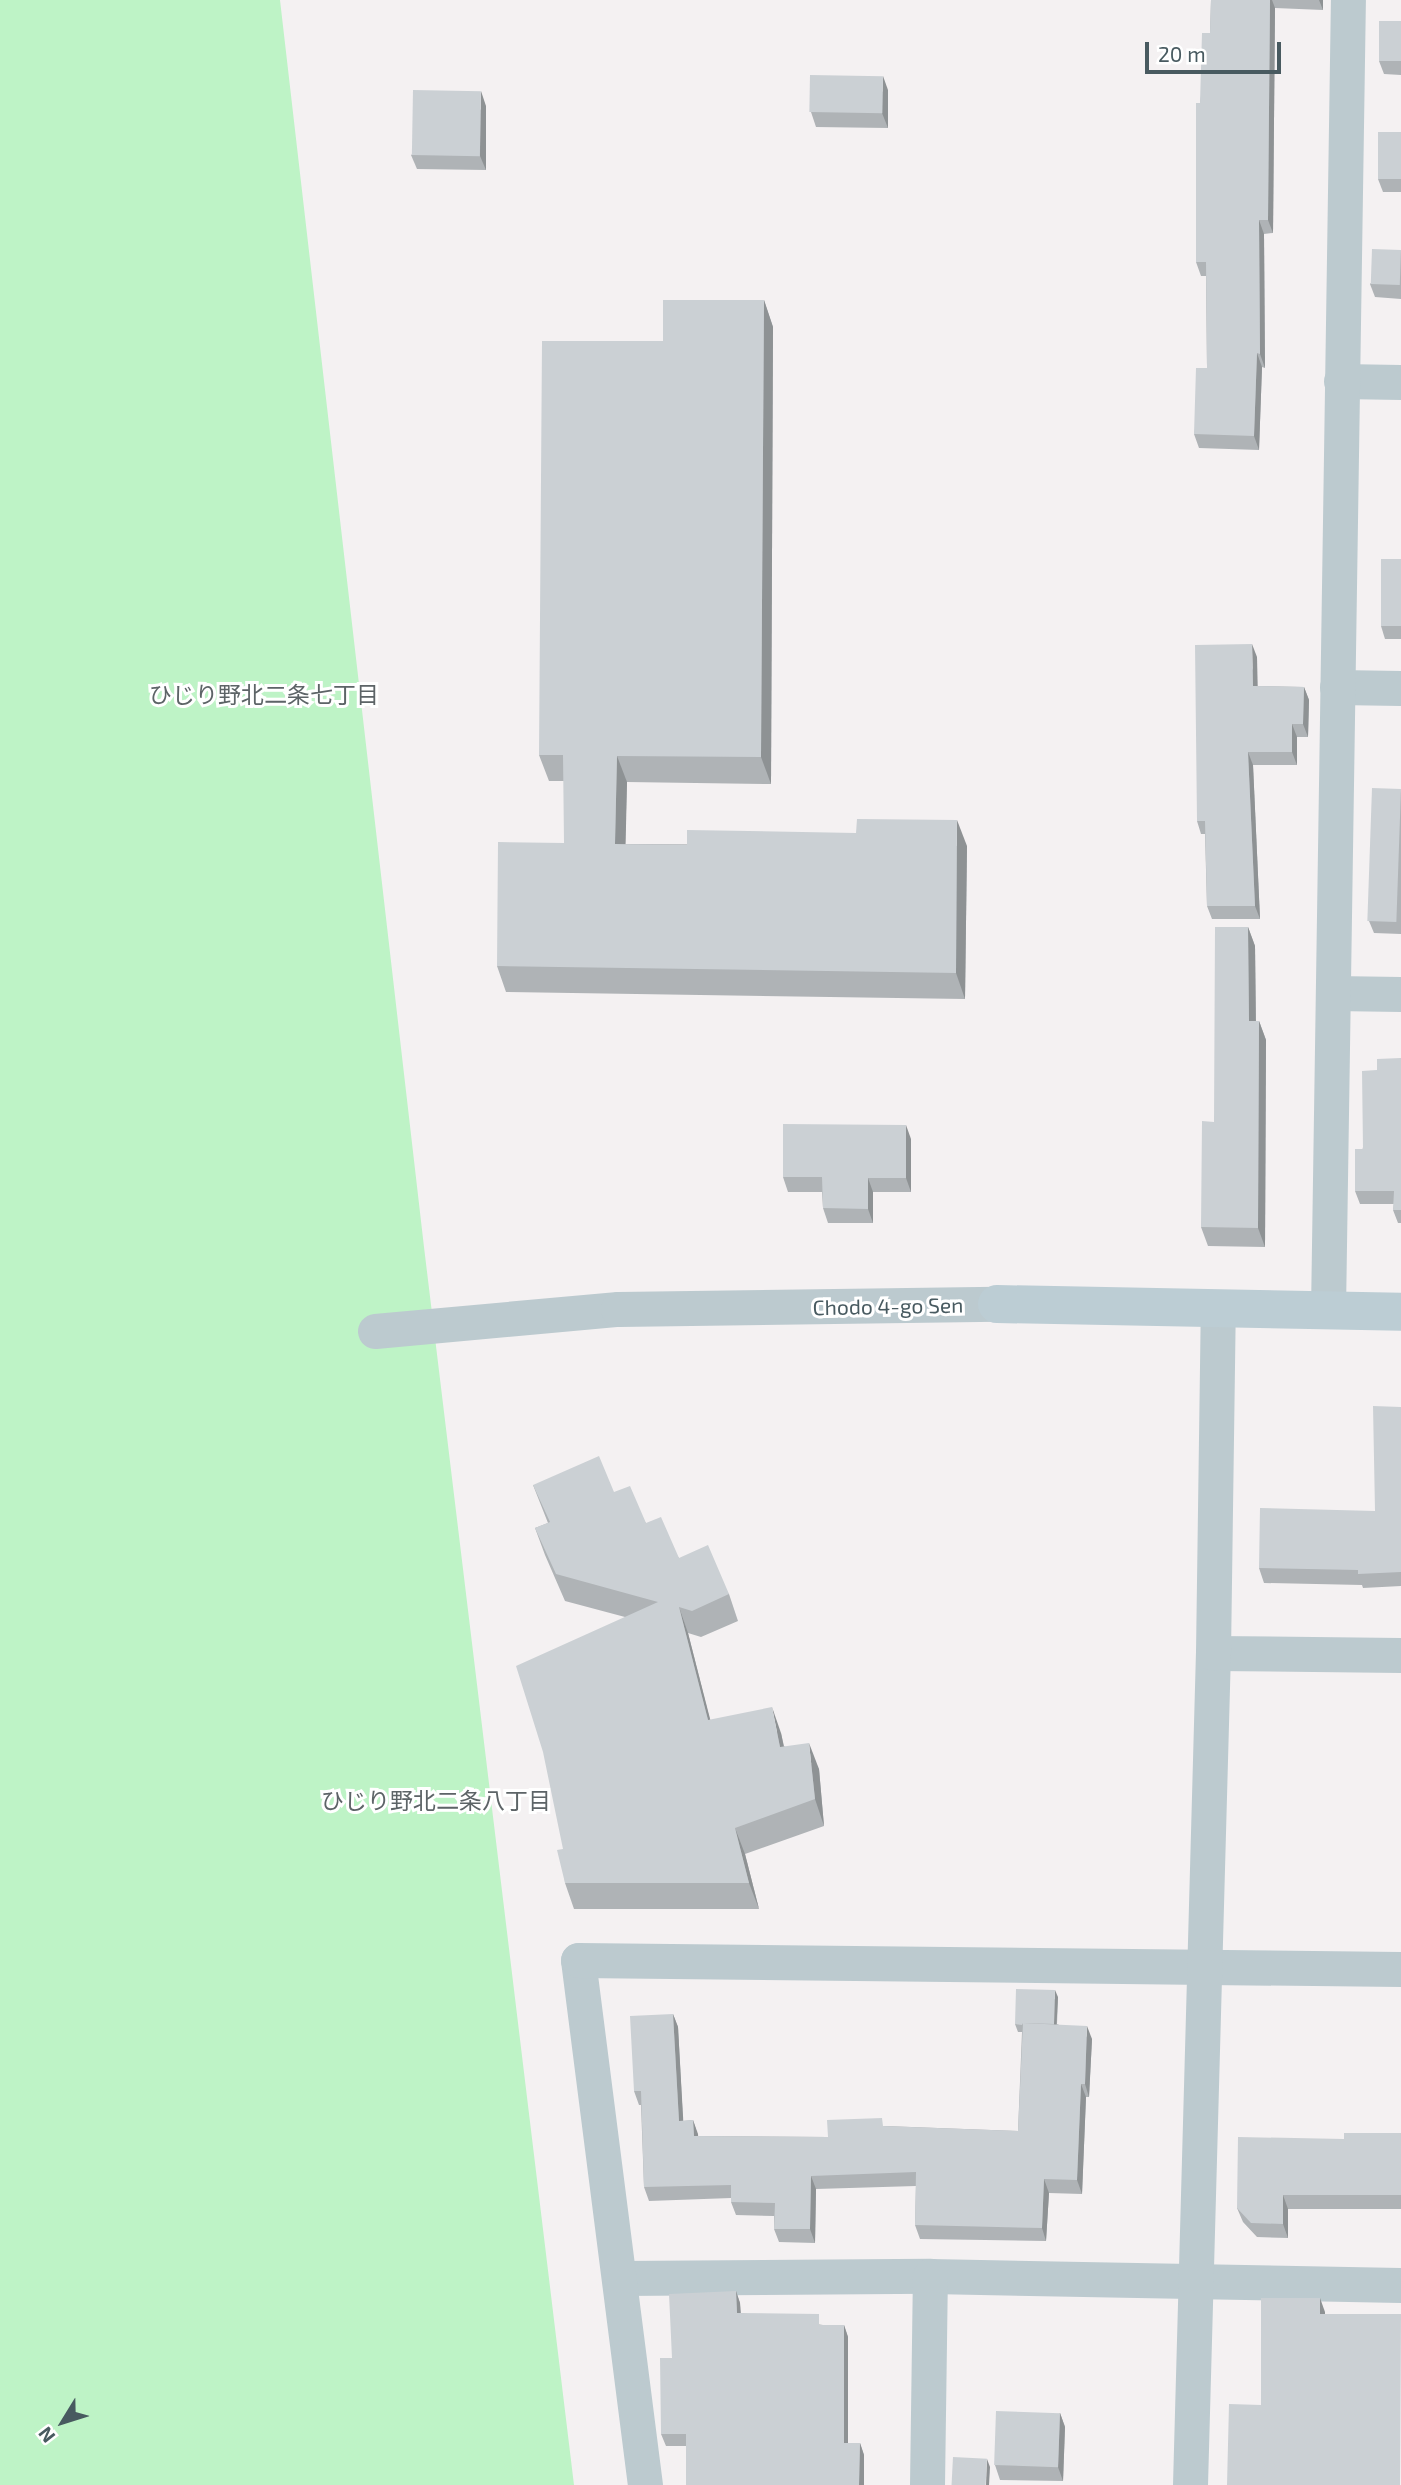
<!DOCTYPE html>
<meta charset="utf-8">
<style>
body{margin:0}
#map{position:relative;width:1401px;height:2485px;overflow:hidden;background:#f4f1f2;font-family:"Exo 2","Noto Sans JP",sans-serif}
div>[style]{position:absolute}
[style*='--x']{left:calc(var(--x)*1px);top:calc(var(--y)*1px);width:calc(var(--w)*1px);rotate:calc(var(--a)*1deg)}
.green>*{inset:0;background:#bef3c6}
.street>*{height:35px;margin:-17.5px;padding:0 17.5px;transform-origin:17.5px;border-radius:17.5px;background:#bccacf}
.secondary>*{height:38px;margin:-19px;padding:0 19px;transform-origin:19px;border-radius:19px;background:#bccdd4}
.wall>*{inset:0;background:#afb3b6}
.shaded-wall>*{inset:0;background:#8e9294}
.building>*{inset:0;background:#cbd0d4;transform-origin:0 0}
span{translate:-50% -50%;white-space:nowrap;text-align:center;line-height:1.15;-webkit-text-stroke:6px #fff;paint-order:stroke}
.street-label{font-size:21px;color:#485a60}
.neighbourhood-label{font-size:23px;color:#5d6467}
.north{position:absolute;left:28px;top:2387px;width:70px;height:70px;-webkit-text-stroke:5px #fff;paint-order:stroke;rotate:232deg;font-size:19px;font-weight:700;line-height:28px;text-align:center;color:#485a60}
.north::after{content:'';display:block;margin:auto;width:24px;height:32px;background:#485a60;clip-path:polygon(50% 0,100% 100%,50% 72%,0 100%)}
.scale{position:absolute;left:1145px;top:42px;width:136px;height:32px;box-sizing:border-box;border:4px solid #485a60;border-top:0;padding-left:9px;font-size:21px;line-height:24px;white-space:nowrap;color:#485a60;-webkit-text-stroke:5px #fff;paint-order:stroke}
</style>
<div id="map">
<div class="green">
<i style="clip-path:polygon(0 0,280px 0,424px 1247px,574px 2485px,0 2485px)"></i>
</div>
<div class="street">
<i style="--x:1341;--y:381;--w:60;--a:1"></i>
<i style="--x:1337;--y:687;--w:64;--a:0.9"></i>
<i style="--x:1333;--y:993;--w:68;--a:0.8"></i>
<i style="--x:1328;--y:1311;--w:1311;--a:-89.13"></i>
<i style="--x:375;--y:1331;--w:244;--a:-5.2"></i>
<i style="--x:618;--y:1309;--w:379;--a:-0.8"></i>
<i style="--x:1213;--y:1653;--w:188;--a:0.6"></i>
<i style="--x:620;--y:2278;--w:310;--a:-0.4"></i>
<i style="--x:930;--y:2276;--w:471;--a:1.1"></i>
<i style="--x:645;--y:2485;--w:529;--a:-97.27"></i>
<i style="--x:578;--y:1960;--w:823;--a:0.63"></i>
<i style="--x:927;--y:2485;--w:209;--a:-89.2"></i>
<i style="--x:1190;--y:2485;--w:832;--a:-88.42"></i>
<i style="--x:1213;--y:1653;--w:343;--a:-89.2"></i>
</div>
<div class="secondary">
<i style="--x:997;--y:1304;--w:404;--a:1.1"></i>
</div>
<div class="wall">
<i style="clip-path:polygon(1211px 0,1323px 0,1323px 10px,1275px 8px,1273px 233px,1264px 234px,1265px 368px,1262px 367px,1259px 450px,1199px 448px,1194px 434px,1207px 368px,1206px 276px,1201px 276px,1196px 262px,1200px 103px,1210px 33px)"></i>
<i style="clip-path:polygon(1401px 21px,1401px 75px,1384px 74px,1379px 61px)"></i>
<i style="clip-path:polygon(888px 90px,888px 128px,816px 127px,811px 112px)"></i>
<i style="clip-path:polygon(486px 106px,486px 170px,417px 169px,411px 155px)"></i>
<i style="clip-path:polygon(1401px 132px,1401px 192px,1383px 192px,1378px 179px)"></i>
<i style="clip-path:polygon(1401px 250px,1401px 299px,1375px 297px,1370px 284px)"></i>
<i style="clip-path:polygon(764px 300px,773px 327px,771px 784px,627px 782px,625px 844px,967px 846px,965px 999px,506px 992px,497px 966px,564px 843px,564px 781px,549px 781px,539px 755px,663px 341px)"></i>
<i style="clip-path:polygon(1401px 559px,1401px 639px,1385px 639px,1381px 626px)"></i>
<i style="clip-path:polygon(1257px 657px,1257px 686px,1304px 687px,1309px 700px,1308px 737px,1297px 737px,1297px 765px,1253px 765px,1260px 919px,1212px 919px,1207px 906px,1205px 834px,1201px 834px,1197px 821px)"></i>
<i style="clip-path:polygon(1401px 789px,1401px 934px,1374px 933px,1369px 921px)"></i>
<i style="clip-path:polygon(1248px 927px,1255px 946px,1256px 1021px,1259px 1021px,1266px 1040px,1265px 1247px,1208px 1246px,1201px 1227px,1214px 1122px)"></i>
<i style="clip-path:polygon(1401px 1058px,1401px 1223px,1398px 1223px,1393px 1210px,1394px 1204px,1360px 1204px,1355px 1191px,1377px 1070px)"></i>
<i style="clip-path:polygon(911px 1139px,911px 1192px,873px 1192px,873px 1223px,828px 1223px,823px 1208px,822px 1192px,788px 1192px,783px 1177px)"></i>
<i style="clip-path:polygon(1401px 1407px,1401px 1586px,1363px 1588px,1362px 1585px,1264px 1583px,1259px 1568px,1375px 1511px)"></i>
<i style="clip-path:polygon(533px 1485px,614px 1492px,646px 1523px,679px 1558px,729px 1594px,738px 1621px,701px 1637px,688px 1633px,710px 1720px,781px 1733px,784px 1746px,819px 1769px,824px 1826px,745px 1854px,759px 1909px,574px 1909px,565px 1883px,563px 1849px,625px 1617px,565px 1601px,545px 1555px,535px 1528px,548px 1523px)"></i>
<i style="clip-path:polygon(1058px 1997px,1057px 2024px,1092px 2039px,1089px 2097px,1086px 2097px,1082px 2194px,1049px 2193px,1046px 2241px,920px 2239px,915px 2225px,916px 2186px,816px 2189px,815px 2243px,779px 2242px,774px 2229px,774px 2216px,736px 2215px,731px 2202px,731px 2198px,649px 2201px,644px 2187px,641px 2105px,639px 2105px,634px 2091px,673px 2014px,678px 2027px,683px 2121px,693px 2120px,698px 2136px,828px 2137px,885px 2126px,1018px 2131px,1022px 2032px,1018px 2032px,1015px 2024px)"></i>
<i style="clip-path:polygon(1401px 2133px,1401px 2209px,1288px 2209px,1288px 2238px,1257px 2237px,1243px 2222px,1237px 2208px,1344px 2139px)"></i>
<i style="clip-path:polygon(736px 2291px,740px 2303px,741px 2313px,823px 2325px,844px 2325px,848px 2337px,848px 2443px,860px 2443px,864px 2455px,864px 2485px,686px 2485px,686px 2446px,666px 2446px,661px 2434px,672px 2358px)"></i>
<i style="clip-path:polygon(1060px 2413px,1065px 2427px,1063px 2481px,1000px 2480px,995px 2465px)"></i>
</div>
<div class="shaded-wall">
<i style="clip-path:polygon(1270px 0,1272px 0,1275px 8px,1273px 233px,1268px 220px)"></i>
<i style="clip-path:polygon(1319px 0,1323px 0,1323px 10px)"></i>
<i style="clip-path:polygon(883px 76px,888px 90px,888px 128px,882px 113px)"></i>
<i style="clip-path:polygon(481px 91px,486px 106px,486px 170px,480px 156px)"></i>
<i style="clip-path:polygon(1259px 220px,1264px 234px,1265px 368px,1260px 354px)"></i>
<i style="clip-path:polygon(764px 300px,773px 327px,771px 784px,761px 757px)"></i>
<i style="clip-path:polygon(1257px 353px,1262px 367px,1259px 450px,1254px 436px)"></i>
<i style="clip-path:polygon(1252px 644px,1257px 657px,1258px 699px,1253px 686px)"></i>
<i style="clip-path:polygon(1304px 687px,1309px 700px,1308px 737px,1303px 724px)"></i>
<i style="clip-path:polygon(1292px 724px,1297px 737px,1297px 765px,1292px 752px)"></i>
<i style="clip-path:polygon(1248px 752px,1253px 765px,1260px 919px,1255px 906px)"></i>
<i style="clip-path:polygon(617px 756px,627px 782px,625px 870px,615px 844px)"></i>
<i style="clip-path:polygon(957px 820px,967px 846px,965px 999px,956px 973px)"></i>
<i style="clip-path:polygon(1248px 927px,1255px 946px,1256px 1040px,1249px 1021px)"></i>
<i style="clip-path:polygon(1259px 1021px,1266px 1040px,1265px 1247px,1258px 1228px)"></i>
<i style="clip-path:polygon(906px 1125px,911px 1139px,911px 1192px,906px 1178px)"></i>
<i style="clip-path:polygon(868px 1178px,873px 1192px,873px 1223px,868px 1209px)"></i>
<i style="clip-path:polygon(679px 1607px,688px 1633px,717px 1746px,708px 1720px)"></i>
<i style="clip-path:polygon(772px 1707px,781px 1733px,789px 1773px,780px 1747px)"></i>
<i style="clip-path:polygon(809px 1743px,819px 1769px,824px 1826px,815px 1799px)"></i>
<i style="clip-path:polygon(735px 1828px,745px 1854px,759px 1909px,749px 1883px)"></i>
<i style="clip-path:polygon(1055px 1990px,1058px 1997px,1056px 2033px,1054px 2025px)"></i>
<i style="clip-path:polygon(673px 2014px,678px 2027px,684px 2134px,679px 2121px)"></i>
<i style="clip-path:polygon(1087px 2026px,1092px 2039px,1089px 2097px,1085px 2084px)"></i>
<i style="clip-path:polygon(1081px 2084px,1086px 2097px,1082px 2194px,1077px 2180px)"></i>
<i style="clip-path:polygon(693px 2120px,698px 2134px,699px 2149px,694px 2136px)"></i>
<i style="clip-path:polygon(811px 2176px,816px 2189px,815px 2243px,810px 2229px)"></i>
<i style="clip-path:polygon(1044px 2179px,1049px 2193px,1046px 2241px,1042px 2228px)"></i>
<i style="clip-path:polygon(1283px 2195px,1288px 2209px,1288px 2238px,1283px 2224px)"></i>
<i style="clip-path:polygon(736px 2291px,740px 2303px,741px 2325px,737px 2313px)"></i>
<i style="clip-path:polygon(1320px 2298px,1325px 2312px,1325px 2328px,1320px 2314px)"></i>
<i style="clip-path:polygon(844px 2325px,848px 2337px,848px 2455px,844px 2443px)"></i>
<i style="clip-path:polygon(1060px 2413px,1065px 2427px,1063px 2481px,1058px 2467px)"></i>
<i style="clip-path:polygon(860px 2443px,864px 2455px,864px 2485px,859px 2485px)"></i>
<i style="clip-path:polygon(987px 2459px,990px 2467px,989px 2485px,986px 2485px)"></i>
</div>
<div class="building">
<i style="clip-path:polygon(1211px 0,1270px 0,1268px 220px,1259px 220px,1260px 354px,1257px 353px,1254px 436px,1194px 434px,1196px 368px,1207px 368px,1206px 262px,1196px 262px,1196px 103px,1200px 103px,1202px 33px,1210px 33px)"></i>
<i style="left:1379px;top:21px;width:22px;height:40px"></i>
<i style="left:810px;top:75px;width:73px;height:37px;rotate:1deg"></i>
<i style="left:413px;top:90px;width:68px;height:65px;rotate:1deg"></i>
<i style="left:1378px;top:132px;width:23px;height:47px"></i>
<i style="left:1372px;top:249px;width:29px;height:35px;rotate:2deg"></i>
<i style="clip-path:polygon(663px 300px,764px 300px,761px 757px,617px 756px,615px 844px,687px 845px,687px 830px,856px 833px,857px 819px,957px 820px,956px 973px,497px 966px,498px 842px,564px 843px,563px 755px,539px 755px,542px 341px,663px 341px)"></i>
<i style="left:1381px;top:559px;width:20px;height:67px"></i>
<i style="clip-path:polygon(1252px 644px,1253px 686px,1304px 687px,1303px 724px,1292px 724px,1292px 752px,1248px 752px,1255px 906px,1207px 906px,1205px 821px,1197px 821px,1195px 645px)"></i>
<i style="left:1372px;top:788px;width:29px;height:133px;rotate:2deg"></i>
<i style="clip-path:polygon(1215px 927px,1248px 927px,1249px 1021px,1259px 1021px,1258px 1228px,1201px 1227px,1202px 1121px,1214px 1122px)"></i>
<i style="clip-path:polygon(1401px 1058px,1401px 1210px,1393px 1210px,1394px 1191px,1355px 1191px,1355px 1149px,1363px 1149px,1362px 1071px,1377px 1070px,1377px 1059px)"></i>
<i style="clip-path:polygon(783px 1124px,906px 1125px,906px 1178px,868px 1178px,868px 1209px,823px 1208px,822px 1177px,783px 1177px)"></i>
<i style="clip-path:polygon(1373px 1406px,1401px 1407px,1401px 1572px,1358px 1574px,1358px 1570px,1259px 1568px,1260px 1508px,1375px 1511px)"></i>
<i style="clip-path:polygon(599px 1456px,614px 1492px,630px 1486px,646px 1523px,661px 1517px,679px 1558px,708px 1545px,729px 1594px,692px 1611px,679px 1607px,708px 1720px,772px 1707px,780px 1747px,809px 1743px,815px 1799px,735px 1828px,749px 1883px,565px 1883px,557px 1850px,563px 1849px,543px 1752px,516px 1666px,658px 1602px,556px 1574px,535px 1528px,550px 1522px,533px 1485px)"></i>
<i style="clip-path:polygon(1016px 1989px,1055px 1990px,1054px 2024px,1023px 2023px,1022px 2025px,1015px 2024px)"></i>
<i style="clip-path:polygon(673px 2014px,679px 2121px,693px 2120px,694px 2136px,828px 2137px,827px 2120px,882px 2118px,883px 2126px,1018px 2131px,1023px 2023px,1087px 2026px,1085px 2084px,1081px 2084px,1077px 2180px,1044px 2179px,1042px 2228px,915px 2225px,916px 2172px,811px 2176px,810px 2229px,774px 2229px,775px 2203px,731px 2202px,731px 2185px,644px 2187px,641px 2091px,634px 2091px,630px 2016px)"></i>
<i style="clip-path:polygon(1344px 2133px,1401px 2133px,1401px 2195px,1283px 2195px,1283px 2224px,1251px 2223px,1237px 2208px,1238px 2137px,1344px 2139px)"></i>
<i style="clip-path:polygon(736px 2291px,737px 2313px,819px 2314px,819px 2325px,844px 2325px,844px 2443px,860px 2443px,859px 2485px,686px 2485px,686px 2434px,661px 2434px,660px 2358px,672px 2358px,669px 2294px)"></i>
<i style="clip-path:polygon(1261px 2298px,1320px 2298px,1320px 2314px,1401px 2314px,1400px 2485px,1227px 2485px,1229px 2404px,1261px 2405px)"></i>
<i style="left:996px;top:2411px;width:64px;height:54px;rotate:2deg"></i>
<i style="left:953px;top:2457px;width:34px;height:28px;rotate:3deg"></i>
</div>
<div class="street-label">
<span style="left:888px;top:1306px;rotate:-1deg">Chodo 4-go Sen</span>
</div>
<div class="neighbourhood-label">
<span style="left:264px;top:694px">ひじり野北二条七丁目</span>
<span style="left:436px;top:1800px">ひじり野北二条八丁目</span>
</div>
<div class="north">N</div>
<div class="scale">20 m</div>
</div>
